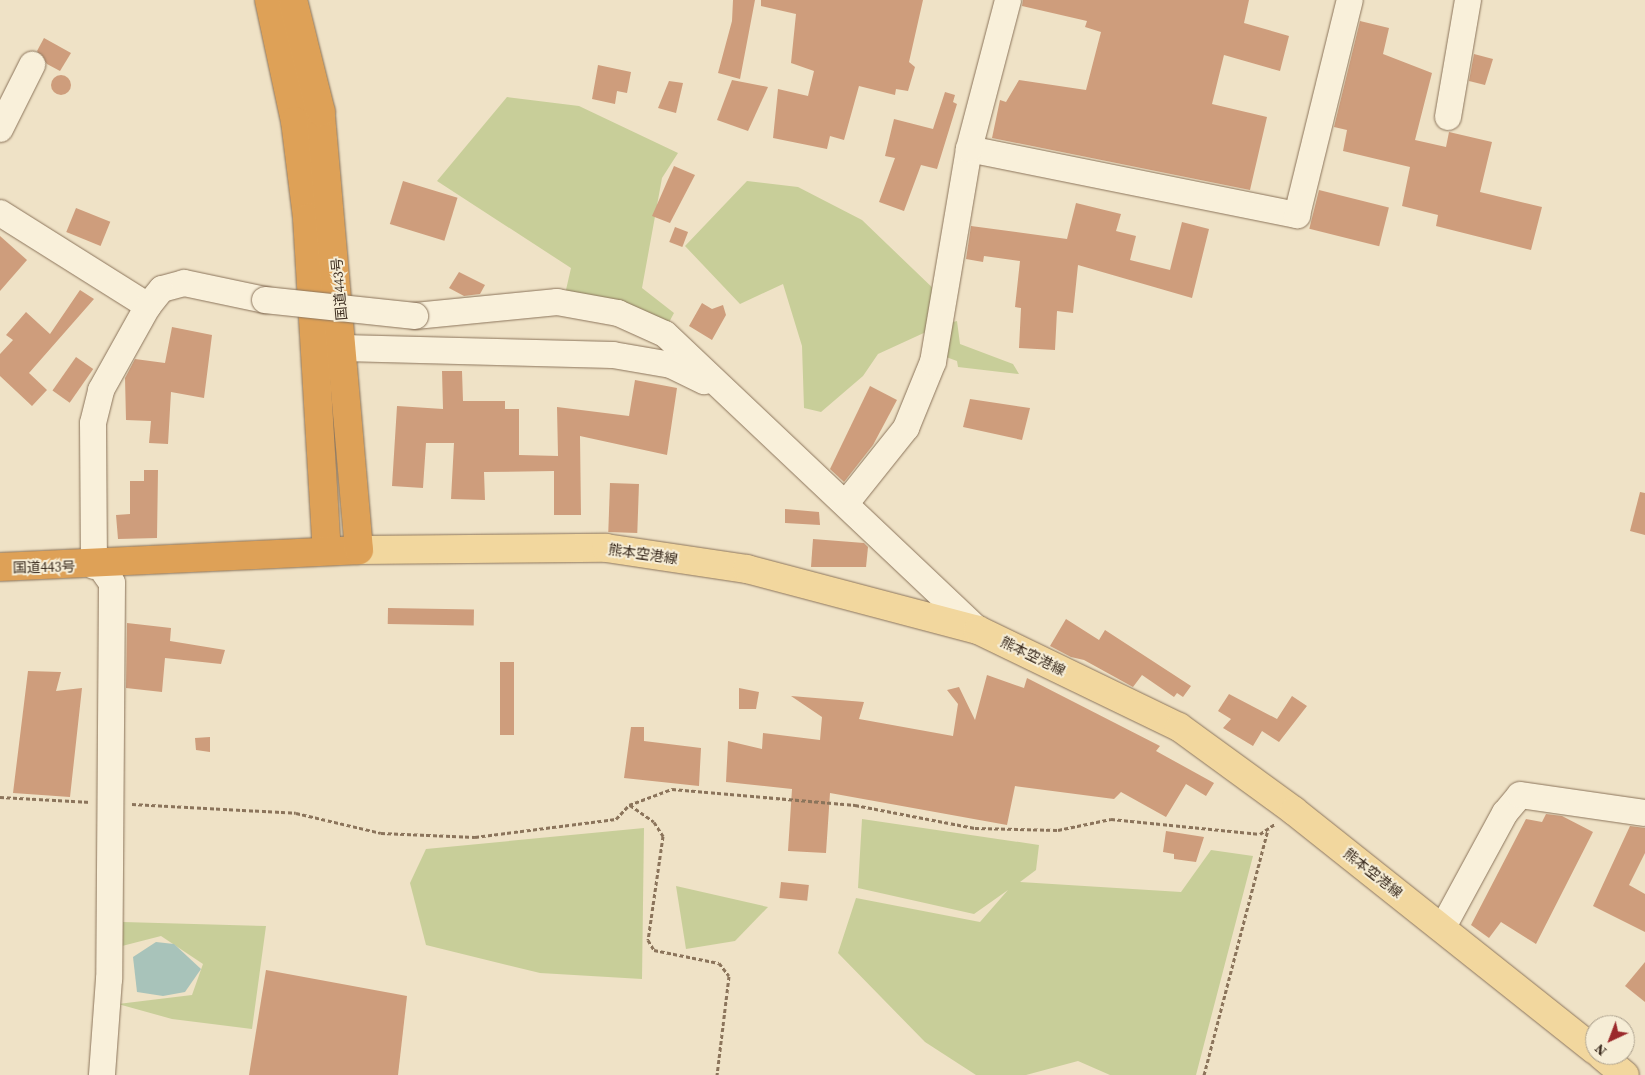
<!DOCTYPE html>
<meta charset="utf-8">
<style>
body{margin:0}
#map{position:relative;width:1645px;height:1075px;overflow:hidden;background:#efe2c6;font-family:"Source Serif 4","Noto Sans JP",serif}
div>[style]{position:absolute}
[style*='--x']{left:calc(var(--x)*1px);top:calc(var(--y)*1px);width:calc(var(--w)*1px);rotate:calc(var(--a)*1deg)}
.green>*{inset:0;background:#c8ce99}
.water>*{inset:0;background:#a8c3ba}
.building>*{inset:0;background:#ce9d7c;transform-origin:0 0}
.round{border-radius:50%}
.path>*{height:3px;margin-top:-1.5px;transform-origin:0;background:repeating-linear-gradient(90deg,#8b745b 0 4px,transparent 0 6.5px)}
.roads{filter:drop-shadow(0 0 1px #8b745b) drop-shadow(0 0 1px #8b745b)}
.minor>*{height:26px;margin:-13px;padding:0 13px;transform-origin:13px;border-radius:13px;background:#f9f0da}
.major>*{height:28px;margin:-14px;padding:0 14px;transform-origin:14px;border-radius:14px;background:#f2d79e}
.highway>*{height:28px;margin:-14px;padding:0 14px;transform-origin:14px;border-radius:14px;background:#dea157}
.bridges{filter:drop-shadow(0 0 1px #8b745b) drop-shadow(0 0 1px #8b745b)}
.minor-bridge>*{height:26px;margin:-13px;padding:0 13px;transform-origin:13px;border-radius:13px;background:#f9f0da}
span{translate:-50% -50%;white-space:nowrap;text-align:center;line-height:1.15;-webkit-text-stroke:4px #f6edd6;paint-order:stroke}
.street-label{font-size:14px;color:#3b2c1f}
.north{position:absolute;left:1585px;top:1015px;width:50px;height:50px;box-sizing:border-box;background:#f6edd6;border:1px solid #aba08d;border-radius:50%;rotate:223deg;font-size:14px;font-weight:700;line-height:20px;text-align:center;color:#3b2c1f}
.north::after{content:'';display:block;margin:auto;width:18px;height:22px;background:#9b2a2c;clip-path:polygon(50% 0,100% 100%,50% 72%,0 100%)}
</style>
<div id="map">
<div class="green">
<i style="clip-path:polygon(507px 97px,579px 106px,678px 153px,662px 178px,642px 288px,674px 313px,666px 328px,563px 303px,571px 268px,437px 181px)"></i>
<i style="clip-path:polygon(747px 181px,798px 187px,862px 220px,939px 294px,939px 326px,878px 354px,863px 376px,821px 412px,804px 408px,802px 346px,783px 284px,740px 304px,685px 246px)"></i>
<i style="clip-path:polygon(957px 321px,960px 344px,1013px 364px,1019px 374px,958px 367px,957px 361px,946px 357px,949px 323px)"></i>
<i style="clip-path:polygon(862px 819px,1039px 845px,1036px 870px,1020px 882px,1181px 892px,1211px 850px,1253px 856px,1196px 1075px,1110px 1075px,1078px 1061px,1026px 1075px,976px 1075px,925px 1042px,838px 953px,856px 898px,980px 922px,1008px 890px,974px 914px,858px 888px)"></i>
<i style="clip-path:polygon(644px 828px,642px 979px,540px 973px,426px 945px,410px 883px,426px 849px)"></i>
<i style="clip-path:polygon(676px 886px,768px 907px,735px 941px,686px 949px)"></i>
<i style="clip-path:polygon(123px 922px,266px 926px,252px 1029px,172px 1019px,118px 1004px,192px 995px,203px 964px,161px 936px,122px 946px)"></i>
</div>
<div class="water">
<i style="clip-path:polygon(156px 942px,174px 944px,201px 969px,185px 992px,163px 996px,137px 992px,133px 957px)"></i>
</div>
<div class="building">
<i style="clip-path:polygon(733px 0,755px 0,740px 79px,718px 73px,732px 21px)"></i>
<i style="clip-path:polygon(761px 0,923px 0,909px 62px,915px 67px,908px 91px,896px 89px,895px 95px,859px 86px,844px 140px,830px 136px,827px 149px,773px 138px,778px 89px,808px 96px,814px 71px,791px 63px,796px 14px,761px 6px)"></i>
<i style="clip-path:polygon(1023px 0,1249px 0,1244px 23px,1289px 36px,1280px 71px,1224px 55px,1212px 104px,1267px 117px,1250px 190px,992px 138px,1000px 100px,1006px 102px,1019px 80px,1086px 90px,1101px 32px,1085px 27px,1087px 21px,1022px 6px)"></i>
<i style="clip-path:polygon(1360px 21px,1389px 28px,1383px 54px,1432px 73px,1415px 140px,1446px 147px,1449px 132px,1492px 142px,1480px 192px,1542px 207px,1531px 250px,1436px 226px,1438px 215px,1402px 206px,1410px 167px,1343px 151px,1347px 130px,1334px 127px)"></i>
<i style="clip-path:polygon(44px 38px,71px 53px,60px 71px,47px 64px,37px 51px)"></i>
<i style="clip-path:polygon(1474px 54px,1493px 59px,1485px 85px,1469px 81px)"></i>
<i style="clip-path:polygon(598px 65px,631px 72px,627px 93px,617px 91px,615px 104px,592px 99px)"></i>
<i class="round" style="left:51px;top:75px;width:20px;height:20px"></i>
<i style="clip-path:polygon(732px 80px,768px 87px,748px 131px,717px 120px)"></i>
<i style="clip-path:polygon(669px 81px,683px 83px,676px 113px,658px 108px)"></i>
<i style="clip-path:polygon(945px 92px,955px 95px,953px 102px,957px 104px,937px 169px,921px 165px,904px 211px,879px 202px,895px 158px,885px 156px,894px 119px,933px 129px)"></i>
<i style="clip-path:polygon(674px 166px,695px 175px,670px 223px,652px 216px)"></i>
<i style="left:403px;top:181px;width:57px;height:45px;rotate:17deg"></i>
<i style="left:1319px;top:190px;width:72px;height:40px;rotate:14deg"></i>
<i style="clip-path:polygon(1076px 203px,1121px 214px,1116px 231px,1136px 236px,1130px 260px,1170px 270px,1182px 222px,1209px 229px,1192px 298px,1078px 265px,1073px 313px,1057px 311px,1055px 350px,1019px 348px,1021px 308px,1015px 307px,1020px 261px,984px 256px,983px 262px,966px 259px,971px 226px,1067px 239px)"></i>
<i style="left:76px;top:208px;width:37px;height:26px;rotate:22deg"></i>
<i style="left:675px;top:227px;width:14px;height:16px;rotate:21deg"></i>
<i style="clip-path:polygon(0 236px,27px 260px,0 291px)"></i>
<i style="clip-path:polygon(459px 272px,485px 285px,480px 294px,464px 296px,449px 288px)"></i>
<i style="clip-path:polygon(80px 290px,94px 299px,29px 373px,47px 390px,32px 406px,0 376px,0 354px,13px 340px,6px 335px,26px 312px,50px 334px)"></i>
<i style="clip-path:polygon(702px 303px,712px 309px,723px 305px,726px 315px,712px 340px,689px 326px)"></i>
<i style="clip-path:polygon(172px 327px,212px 335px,204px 398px,171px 392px,168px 444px,149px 443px,151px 421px,126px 420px,125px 378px,135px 359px,165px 363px)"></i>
<i style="left:76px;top:357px;width:21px;height:41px;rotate:35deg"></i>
<i style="clip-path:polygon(442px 371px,462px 371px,463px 401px,505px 401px,505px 409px,519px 409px,519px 455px,558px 456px,557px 407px,629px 416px,635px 380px,677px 388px,667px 455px,580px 436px,581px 515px,554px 515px,554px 471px,484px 472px,485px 500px,451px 499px,454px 443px,426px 443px,423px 488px,392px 486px,397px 406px,443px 409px)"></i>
<i style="clip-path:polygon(870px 386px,897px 400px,873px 445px,844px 482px,830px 469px)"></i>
<i style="clip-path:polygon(970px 399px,1030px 408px,1022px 440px,963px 427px)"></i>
<i style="clip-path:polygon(144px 470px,158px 470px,157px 538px,118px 539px,116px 515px,130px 514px,130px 481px,144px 481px)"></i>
<i style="left:610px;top:483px;width:29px;height:49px;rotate:2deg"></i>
<i style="clip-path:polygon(1640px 492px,1645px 493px,1645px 535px,1630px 531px)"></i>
<i style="clip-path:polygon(785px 509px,819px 512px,820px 525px,785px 523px)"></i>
<i style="clip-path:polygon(813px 539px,864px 543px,868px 547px,866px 567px,811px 567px)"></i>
<i style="left:388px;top:608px;width:86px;height:16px;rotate:1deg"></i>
<i style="clip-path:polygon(1066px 619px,1099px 640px,1105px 630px,1191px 686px,1183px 697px,1177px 693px,1174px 697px,1142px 675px,1133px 687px,1084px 660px,1071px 657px,1050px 646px)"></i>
<i style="clip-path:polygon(127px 623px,171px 628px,170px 641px,225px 650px,221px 664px,165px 658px,162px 692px,126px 688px)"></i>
<i style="left:500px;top:662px;width:14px;height:73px"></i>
<i style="clip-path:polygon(28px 671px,61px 672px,56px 691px,82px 688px,70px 797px,13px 793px)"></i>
<i style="clip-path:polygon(987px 675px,1024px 688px,1027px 678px,1160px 746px,1156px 751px,1214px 783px,1206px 796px,1186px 784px,1166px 817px,1121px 792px,1114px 799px,1015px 786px,1007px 825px,830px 793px,826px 853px,788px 851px,792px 789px,726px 782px,728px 741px,762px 749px,763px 733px,820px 740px,822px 717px,791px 696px,864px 702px,859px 719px,953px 736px,958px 704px,947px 690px,959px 687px,975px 720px)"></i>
<i style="clip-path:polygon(739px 688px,759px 692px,756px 709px,739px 709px)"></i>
<i style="clip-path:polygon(1229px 694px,1277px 719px,1292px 696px,1307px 706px,1279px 742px,1262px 731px,1253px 746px,1223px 728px,1231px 719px,1218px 711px)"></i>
<i style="clip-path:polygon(631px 727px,644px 727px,644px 741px,701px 748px,699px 786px,624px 778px)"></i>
<i style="clip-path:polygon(210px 737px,210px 752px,196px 750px,195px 738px)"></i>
<i style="clip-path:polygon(1546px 814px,1562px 816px,1593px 832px,1536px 944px,1501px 922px,1489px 938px,1471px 925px,1526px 819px,1542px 822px)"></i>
<i style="clip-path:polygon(1630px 826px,1645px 828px,1645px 853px,1629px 885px,1645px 894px,1645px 932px,1593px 906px)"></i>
<i style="clip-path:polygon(1166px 831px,1204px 837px,1196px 862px,1174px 859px,1174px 854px,1163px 852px)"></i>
<i style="left:781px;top:882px;width:28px;height:16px;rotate:6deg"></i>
<i style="clip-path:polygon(1645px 962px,1645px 1002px,1625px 986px)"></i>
<i style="clip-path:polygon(266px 970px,407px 996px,398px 1075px,249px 1075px)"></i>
</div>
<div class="path">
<i style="--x:0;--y:797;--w:91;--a:3.1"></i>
<i style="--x:132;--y:804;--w:164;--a:3.1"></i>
<i style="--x:296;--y:813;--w:87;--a:13.2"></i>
<i style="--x:381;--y:833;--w:94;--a:2.4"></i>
<i style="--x:475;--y:837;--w:142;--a:-7.3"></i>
<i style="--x:616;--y:819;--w:19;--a:-47"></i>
<i style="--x:629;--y:805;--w:46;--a:-20.4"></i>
<i style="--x:672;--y:789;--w:184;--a:5"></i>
<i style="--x:855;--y:805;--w:122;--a:10.9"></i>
<i style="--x:975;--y:828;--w:83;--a:1.4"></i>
<i style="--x:1058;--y:830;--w:54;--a:-11.7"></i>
<i style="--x:1111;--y:819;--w:150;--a:5.7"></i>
<i style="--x:1260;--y:834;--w:18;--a:-34"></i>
<i style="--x:630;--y:805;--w:29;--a:35"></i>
<i style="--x:654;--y:822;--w:17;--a:57"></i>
<i style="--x:663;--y:836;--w:105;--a:98.2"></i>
<i style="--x:648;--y:940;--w:12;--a:59"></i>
<i style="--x:654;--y:950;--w:66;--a:11.3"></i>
<i style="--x:719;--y:963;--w:16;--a:52"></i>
<i style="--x:729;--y:976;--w:100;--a:96.9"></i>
<i style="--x:1204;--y:1075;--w:254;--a:-75.4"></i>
</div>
<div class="roads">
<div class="minor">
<i style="--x:1448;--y:117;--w:119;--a:-80.3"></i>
<i style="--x:0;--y:129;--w:72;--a:-63.4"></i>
<i style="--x:969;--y:149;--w:335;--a:11.4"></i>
<i style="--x:1297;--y:215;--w:221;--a:-76.2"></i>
<i style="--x:0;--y:213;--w:175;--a:32.1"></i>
<i style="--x:415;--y:316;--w:143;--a:-5.6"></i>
<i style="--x:557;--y:302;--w:62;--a:10.2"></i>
<i style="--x:618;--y:313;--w:51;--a:24.1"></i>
<i style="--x:665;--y:334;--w:431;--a:43.4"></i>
<i style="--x:343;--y:348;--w:270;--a:1.5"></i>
<i style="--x:613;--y:355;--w:59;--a:9.8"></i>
<i style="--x:671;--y:365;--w:37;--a:26"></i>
<i style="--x:847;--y:502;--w:95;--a:-51.4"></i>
<i style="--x:906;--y:428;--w:71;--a:-67.8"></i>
<i style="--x:933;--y:362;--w:216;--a:-80.4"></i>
<i style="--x:969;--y:149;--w:154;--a:-75.3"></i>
<i style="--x:94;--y:566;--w:143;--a:-90.4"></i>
<i style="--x:93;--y:423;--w:34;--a:-76"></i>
<i style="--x:101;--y:390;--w:96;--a:-60.8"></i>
<i style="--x:148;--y:306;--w:22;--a:-51"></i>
<i style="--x:162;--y:289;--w:23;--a:-15"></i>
<i style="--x:184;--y:283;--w:83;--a:11.9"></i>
<i style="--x:100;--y:566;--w:21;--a:55"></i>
<i style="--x:112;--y:583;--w:396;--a:90.4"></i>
<i style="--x:109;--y:979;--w:96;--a:94.2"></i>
<i style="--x:1443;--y:927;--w:130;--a:-61.5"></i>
<i style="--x:1505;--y:813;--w:23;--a:-50"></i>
<i style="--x:1520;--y:795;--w:126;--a:8.2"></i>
</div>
<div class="major">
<i style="--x:359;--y:550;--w:247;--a:-0.5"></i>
<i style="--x:606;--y:548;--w:143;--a:8.5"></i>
<i style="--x:747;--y:569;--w:239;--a:14.8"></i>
<i style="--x:978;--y:630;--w:223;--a:25.8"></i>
<i style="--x:1179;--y:727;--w:142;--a:36.1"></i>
<i style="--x:1294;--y:811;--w:384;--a:38.5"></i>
<i style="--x:1601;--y:1055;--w:31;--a:40"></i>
</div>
<div class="highway">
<i style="--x:269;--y:0;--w:124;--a:77.9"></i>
<i style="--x:295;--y:121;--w:98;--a:82.9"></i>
<i style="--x:307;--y:218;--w:333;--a:86.6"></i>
<i style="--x:0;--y:567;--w:359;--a:-2.7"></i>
<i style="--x:359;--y:550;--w:440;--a:-95"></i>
<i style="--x:321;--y:112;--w:115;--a:-104"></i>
</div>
</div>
<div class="bridges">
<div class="minor-bridge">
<i style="--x:265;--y:300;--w:151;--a:6.1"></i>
</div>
</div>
<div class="street-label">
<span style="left:339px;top:289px;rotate:-95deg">国道443号</span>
<span style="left:643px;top:554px;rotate:8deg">熊本空港線</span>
<span style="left:44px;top:567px;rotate:-1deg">国道443号</span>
<span style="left:1033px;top:656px;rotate:26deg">熊本空港線</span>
<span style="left:1373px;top:873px;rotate:38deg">熊本空港線</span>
</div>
<div class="north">N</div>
</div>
